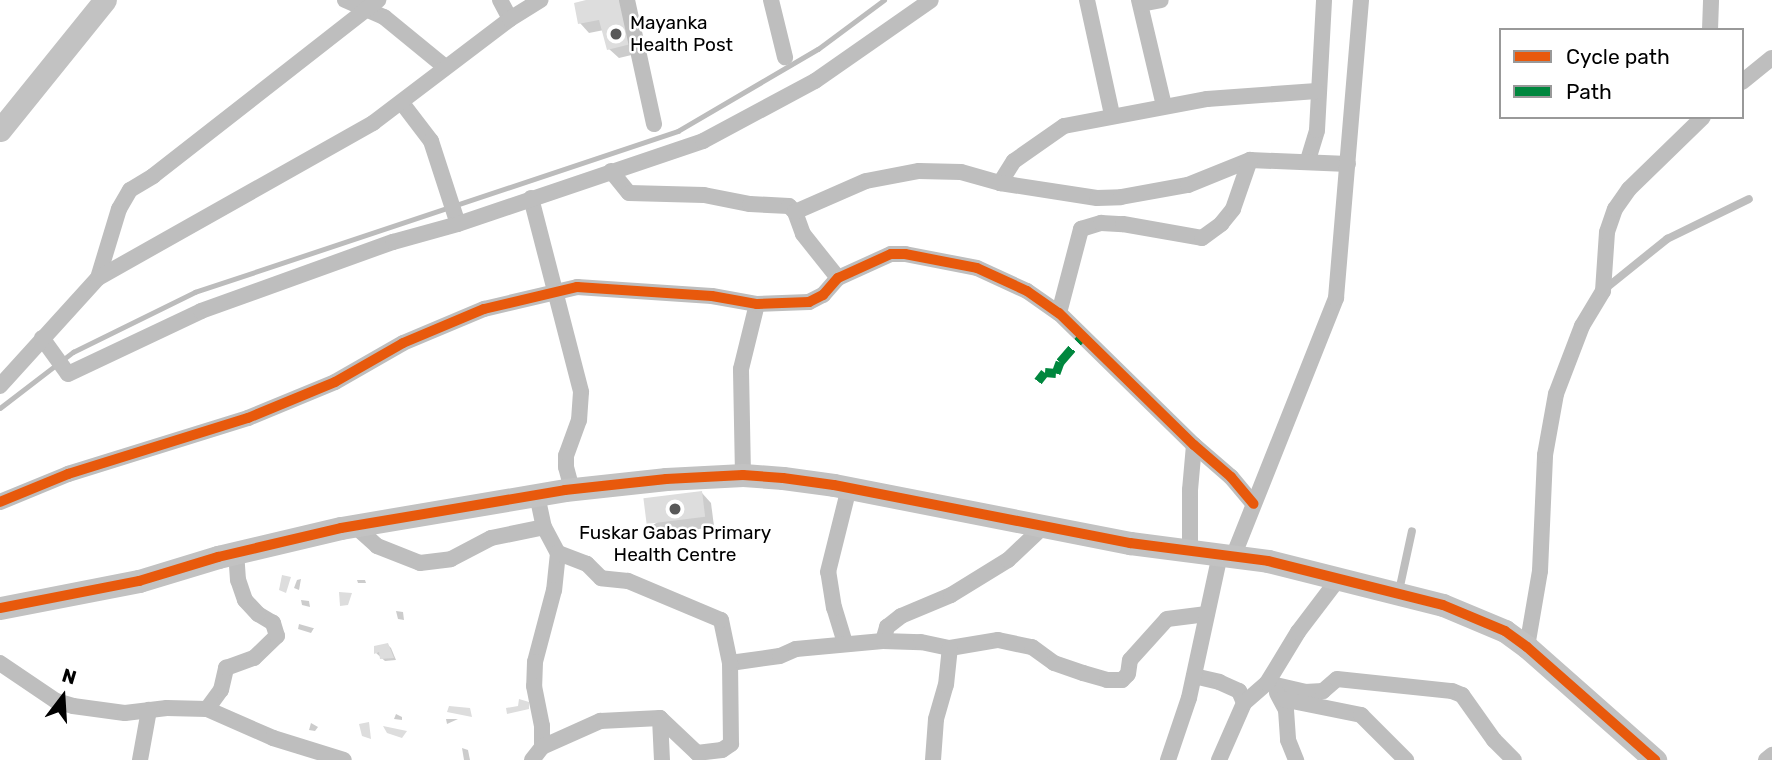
<!DOCTYPE html>
<style>
body{margin:0}
#map{position:relative;width:1772px;height:760px;overflow:hidden;background:#fff;font-family:Rubik,sans-serif}
div>[style]{position:absolute}
[style*='--x']{left:calc(var(--x)*1px);top:calc(var(--y)*1px);width:calc(var(--w)*1px);rotate:calc(var(--a)*1deg)}
.shadow>*{inset:0;background:#0003}
.stream>*{height:4.5px;margin:-2.25px;padding:0 2.25px;transform-origin:2.25px;border-radius:2.25px;background:#bcbcbc}
.building>*{inset:0;background:#ddd;transform-origin:0 0}
.lane>*{height:8px;margin:-4px;padding:0 4px;transform-origin:4px;border-radius:4px;background:#bebebe}
.street>*{height:16px;margin:-8px;padding:0 8px;transform-origin:8px;border-radius:8px;background:#bebebe}
.secondary>*{height:23px;margin:-11.5px;padding:0 11.5px;transform-origin:11.5px;border-radius:11.5px;background:#c2c2c2}
.quiet>*{height:9px;margin-top:-4.5px;transform-origin:0;background:repeating-linear-gradient(90deg,#00873e 0 18px,transparent 0 27px)}
.cycleway>*{height:10px;margin:-5px;padding:0 5px;transform-origin:5px;border-radius:5px;background:#e8590c}
.dots>*{width:19px;height:19px;translate:-50% -50%;box-sizing:border-box;border:4px solid #fff;border-radius:50%}
span{translate:-50% -50%;white-space:nowrap;text-align:center;line-height:1.15;-webkit-text-stroke:5px #fff;paint-order:stroke}
.poi-label{font-size:19px;color:#000}
.left{translate:0 -50%;text-align:left}
.legend{position:absolute;left:1499px;top:28px;width:245px;height:91px;box-sizing:border-box;background:#fff;border:2px solid #999;margin:0;padding:9px 12px;list-style:none;font-size:21px;color:#000}
.legend li{display:flex;align-items:center;gap:14px;height:35px}
.legend b{width:35px;border:2px solid #999}
.north{position:absolute;left:28px;top:662px;width:70px;height:70px;-webkit-text-stroke:5px #fff;paint-order:stroke;rotate:17deg;font-size:19px;font-weight:700;line-height:28px;text-align:center;color:#000}
.north::after{content:'';display:block;margin:auto;width:24px;height:32px;background:#000;clip-path:polygon(50% 0,100% 100%,50% 72%,0 100%)}
</style>
<div id="map">
<div class="shadow">
<i style="clip-path:polygon(593px 0,640px 53px,619px 58px,609px 49px,604px 30px,589px 33px,580px 23px)"></i>
<i style="clip-path:polygon(702px 493px,711px 503px,714px 526px,660px 537px,650px 527px)"></i>
<i style="clip-path:polygon(301px 579px,299px 590px,294px 588px,297px 580px)"></i>
<i style="clip-path:polygon(357px 580px,365px 580px,366px 583px,358px 583px)"></i>
<i style="clip-path:polygon(301px 600px,309px 601px,310px 607px,302px 605px)"></i>
<i style="clip-path:polygon(396px 611px,403px 612px,404px 620px,398px 619px)"></i>
<i style="clip-path:polygon(299px 624px,313px 628px,314px 628px,311px 633px,298px 629px)"></i>
<i style="clip-path:polygon(388px 645px,391px 648px,396px 660px,385px 661px,376px 653px)"></i>
<i style="clip-path:polygon(396px 714px,402px 717px,402px 720px,394px 719px)"></i>
<i style="clip-path:polygon(446px 719px,458px 719px,447px 724px)"></i>
<i style="clip-path:polygon(311px 723px,318px 727px,315px 731px,309px 730px)"></i>
<i style="clip-path:polygon(462px 748px,468px 750px,470px 760px,464px 760px)"></i>
</div>
<div class="stream">
<i style="--x:0;--y:408;--w:92;--a:-37.5"></i>
<i style="--x:73;--y:352;--w:136;--a:-26.2"></i>
<i style="--x:195;--y:292;--w:509;--a:-18.43"></i>
<i style="--x:678;--y:131;--w:162;--a:-30.4"></i>
<i style="--x:818;--y:49;--w:82;--a:-36.6"></i>
</div>
<div class="building">
<i style="clip-path:polygon(586px 0,622px 0,631px 44px,607px 50px,599px 20px,578px 24px,574px 3px)"></i>
<i style="left:702px;top:491px;width:26px;height:59px;rotate:83deg"></i>
<i style="clip-path:polygon(282px 575px,291px 577px,286px 593px,279px 590px)"></i>
<i style="clip-path:polygon(339px 592px,352px 593px,348px 605px,340px 606px)"></i>
<i style="clip-path:polygon(388px 643px,394px 658px,380px 659px,379px 652px,374px 654px,374px 646px)"></i>
<i style="clip-path:polygon(519px 699px,529px 702px,529px 709px,507px 714px,506px 708px,518px 706px)"></i>
<i style="clip-path:polygon(449px 706px,470px 708px,472px 717px,447px 712px)"></i>
<i style="clip-path:polygon(369px 722px,371px 739px,362px 736px,359px 724px)"></i>
<i style="clip-path:polygon(383px 726px,407px 731px,402px 738px,387px 733px)"></i>
</div>
<div class="lane">
<i style="--x:1605;--y:289;--w:80;--a:-38.9"></i>
<i style="--x:1667;--y:239;--w:91;--a:-26"></i>
<i style="--x:1399;--y:591;--w:61;--a:-77.8"></i>
</div>
<div class="street">
<i style="--x:345;--y:0;--w:43;--a:23.6"></i>
<i style="--x:384;--y:17;--w:79;--a:39.3"></i>
<i style="--x:500;--y:0;--w:21;--a:62"></i>
<i style="--x:627;--y:0;--w:127;--a:77.7"></i>
<i style="--x:771;--y:0;--w:59;--a:76.2"></i>
<i style="--x:1087;--y:0;--w:118;--a:77.7"></i>
<i style="--x:1139;--y:0;--w:109;--a:76.7"></i>
<i style="--x:1141;--y:4;--w:20;--a:-11"></i>
<i style="--x:1710;--y:30;--w:30;--a:-88"></i>
<i style="--x:1742;--y:82;--w:38;--a:-39"></i>
<i style="--x:402;--y:103;--w:48;--a:52.7"></i>
<i style="--x:431;--y:141;--w:87;--a:72"></i>
<i style="--x:1308;--y:160;--w:31;--a:-73"></i>
<i style="--x:1317;--y:130;--w:130;--a:-86.9"></i>
<i style="--x:611;--y:171;--w:28;--a:51"></i>
<i style="--x:629;--y:193;--w:75;--a:1.5"></i>
<i style="--x:704;--y:195;--w:47;--a:11.1"></i>
<i style="--x:750;--y:204;--w:39;--a:3"></i>
<i style="--x:789;--y:206;--w:8;--a:45"></i>
<i style="--x:795;--y:212;--w:23;--a:70"></i>
<i style="--x:803;--y:234;--w:56;--a:51.5"></i>
<i style="--x:1000;--y:183;--w:26;--a:-58"></i>
<i style="--x:1014;--y:161;--w:61;--a:-35"></i>
<i style="--x:1064;--y:126;--w:146;--a:-10.7"></i>
<i style="--x:1207;--y:99;--w:110;--a:-4.2"></i>
<i style="--x:531;--y:198;--w:200;--a:75.5"></i>
<i style="--x:581;--y:392;--w:28;--a:94"></i>
<i style="--x:579;--y:420;--w:38;--a:110"></i>
<i style="--x:566;--y:456;--w:11;--a:90"></i>
<i style="--x:566;--y:467;--w:23;--a:75"></i>
<i style="--x:795;--y:212;--w:77;--a:-23.6"></i>
<i style="--x:866;--y:181;--w:54;--a:-10.7"></i>
<i style="--x:919;--y:171;--w:42;--a:1.4"></i>
<i style="--x:961;--y:172;--w:41;--a:15.8"></i>
<i style="--x:1000;--y:183;--w:98;--a:8.8"></i>
<i style="--x:1097;--y:198;--w:24;--a:-2"></i>
<i style="--x:1121;--y:197;--w:68;--a:-10.2"></i>
<i style="--x:1188;--y:185;--w:67;--a:-22"></i>
<i style="--x:1250;--y:160;--w:98;--a:2.3"></i>
<i style="--x:98;--y:278;--w:72;--a:-73.1"></i>
<i style="--x:119;--y:209;--w:22;--a:-60"></i>
<i style="--x:130;--y:190;--w:27;--a:-31"></i>
<i style="--x:153;--y:176;--w:286;--a:-38"></i>
<i style="--x:1059;--y:313;--w:87;--a:-75.3"></i>
<i style="--x:1081;--y:229;--w:21;--a:-17"></i>
<i style="--x:1101;--y:223;--w:22;--a:3"></i>
<i style="--x:1123;--y:224;--w:80;--a:10"></i>
<i style="--x:1202;--y:238;--w:24;--a:-36"></i>
<i style="--x:1221;--y:224;--w:19;--a:-51"></i>
<i style="--x:1233;--y:209;--w:52;--a:-70.9"></i>
<i style="--x:42;--y:338;--w:44;--a:54.2"></i>
<i style="--x:68;--y:374;--w:147;--a:-25.3"></i>
<i style="--x:201;--y:311;--w:204;--a:-19.8"></i>
<i style="--x:393;--y:242;--w:67;--a:-15.5"></i>
<i style="--x:458;--y:224;--w:259;--a:-18.7"></i>
<i style="--x:703;--y:141;--w:127;--a:-28.2"></i>
<i style="--x:815;--y:81;--w:141;--a:-34.9"></i>
<i style="--x:0;--y:386;--w:146;--a:-47.8"></i>
<i style="--x:98;--y:278;--w:316;--a:-29.4"></i>
<i style="--x:373;--y:123;--w:172;--a:-37.2"></i>
<i style="--x:510;--y:19;--w:36;--a:-32"></i>
<i style="--x:743;--y:475;--w:106;--a:-91.1"></i>
<i style="--x:741;--y:369;--w:67;--a:-76.2"></i>
<i style="--x:537;--y:495;--w:33;--a:78"></i>
<i style="--x:544;--y:527;--w:30;--a:62"></i>
<i style="--x:558;--y:553;--w:37;--a:96"></i>
<i style="--x:554;--y:590;--w:74;--a:104.8"></i>
<i style="--x:535;--y:662;--w:24;--a:92"></i>
<i style="--x:534;--y:686;--w:41;--a:78.7"></i>
<i style="--x:542;--y:726;--w:21;--a:90"></i>
<i style="--x:0;--y:502;--w:74;--a:-22.4"></i>
<i style="--x:68;--y:474;--w:189;--a:-17.3"></i>
<i style="--x:248;--y:418;--w:94;--a:-22.5"></i>
<i style="--x:335;--y:382;--w:78;--a:-29.8"></i>
<i style="--x:403;--y:343;--w:88;--a:-22.8"></i>
<i style="--x:484;--y:309;--w:96;--a:-13.3"></i>
<i style="--x:577;--y:287;--w:135;--a:3.8"></i>
<i style="--x:712;--y:296;--w:46;--a:10.1"></i>
<i style="--x:757;--y:304;--w:52;--a:-2.2"></i>
<i style="--x:809;--y:302;--w:16;--a:-27"></i>
<i style="--x:823;--y:295;--w:23;--a:-49"></i>
<i style="--x:838;--y:278;--w:58;--a:-24.4"></i>
<i style="--x:891;--y:254;--w:14;--a:0"></i>
<i style="--x:905;--y:254;--w:73;--a:11"></i>
<i style="--x:977;--y:268;--w:55;--a:24.7"></i>
<i style="--x:1027;--y:291;--w:39;--a:35"></i>
<i style="--x:1059;--y:313;--w:189;--a:44.4"></i>
<i style="--x:1194;--y:445;--w:49;--a:40.9"></i>
<i style="--x:1231;--y:477;--w:35;--a:50"></i>
<i style="--x:355;--y:526;--w:30;--a:42"></i>
<i style="--x:377;--y:546;--w:46;--a:21.6"></i>
<i style="--x:420;--y:563;--w:31;--a:-7"></i>
<i style="--x:451;--y:559;--w:45;--a:-27.7"></i>
<i style="--x:491;--y:538;--w:54;--a:-11.7"></i>
<i style="--x:1190;--y:551;--w:61;--a:-90"></i>
<i style="--x:1190;--y:490;--w:45;--a:-84.9"></i>
<i style="--x:1233;--y:557;--w:279;--a:-68.3"></i>
<i style="--x:1336;--y:298;--w:299;--a:-85.2"></i>
<i style="--x:883;--y:641;--w:38;--a:2"></i>
<i style="--x:921;--y:642;--w:30;--a:12"></i>
<i style="--x:950;--y:648;--w:49;--a:-9.5"></i>
<i style="--x:998;--y:640;--w:35;--a:12"></i>
<i style="--x:1032;--y:647;--w:27;--a:36"></i>
<i style="--x:1054;--y:663;--w:31;--a:19"></i>
<i style="--x:1083;--y:673;--w:25;--a:16"></i>
<i style="--x:1107;--y:680;--w:15;--a:0"></i>
<i style="--x:1122;--y:680;--w:8;--a:-45"></i>
<i style="--x:1128;--y:674;--w:14;--a:-82"></i>
<i style="--x:1130;--y:660;--w:55;--a:-47.9"></i>
<i style="--x:1167;--y:619;--w:40;--a:-7.1"></i>
<i style="--x:845;--y:643;--w:37;--a:-107"></i>
<i style="--x:834;--y:608;--w:36;--a:-99"></i>
<i style="--x:828;--y:572;--w:87;--a:-76"></i>
<i style="--x:1527;--y:647;--w:77;--a:-80.3"></i>
<i style="--x:1540;--y:571;--w:116;--a:-87.5"></i>
<i style="--x:1545;--y:455;--w:62;--a:-79.8"></i>
<i style="--x:1556;--y:394;--w:73;--a:-69.1"></i>
<i style="--x:1582;--y:326;--w:41;--a:-59"></i>
<i style="--x:1603;--y:291;--w:59;--a:-86.1"></i>
<i style="--x:1607;--y:232;--w:24;--a:-71"></i>
<i style="--x:1615;--y:209;--w:24;--a:-55"></i>
<i style="--x:1629;--y:189;--w:103;--a:-44.2"></i>
<i style="--x:0;--y:663;--w:68;--a:34.2"></i>
<i style="--x:56;--y:701;--w:18;--a:16"></i>
<i style="--x:73;--y:706;--w:52;--a:7.7"></i>
<i style="--x:125;--y:713;--w:42;--a:-6.8"></i>
<i style="--x:167;--y:708;--w:40;--a:1.4"></i>
<i style="--x:207;--y:709;--w:72;--a:23.7"></i>
<i style="--x:273;--y:738;--w:74;--a:17.2"></i>
<i style="--x:730;--y:663;--w:50;--a:-8"></i>
<i style="--x:780;--y:656;--w:17;--a:-24"></i>
<i style="--x:796;--y:649;--w:87;--a:-5.3"></i>
<i style="--x:883;--y:641;--w:15;--a:-74"></i>
<i style="--x:887;--y:627;--w:18;--a:-38"></i>
<i style="--x:901;--y:616;--w:54;--a:-22.8"></i>
<i style="--x:951;--y:595;--w:67;--a:-31.6"></i>
<i style="--x:1008;--y:560;--w:50;--a:-43.4"></i>
<i style="--x:1194;--y:676;--w:26;--a:13"></i>
<i style="--x:1219;--y:682;--w:22;--a:24"></i>
<i style="--x:1239;--y:691;--w:13;--a:67"></i>
<i style="--x:1267;--y:683;--w:39;--a:13"></i>
<i style="--x:1305;--y:692;--w:18;--a:-3"></i>
<i style="--x:1323;--y:691;--w:18;--a:-41"></i>
<i style="--x:1337;--y:679;--w:116;--a:6"></i>
<i style="--x:1452;--y:691;--w:11;--a:22"></i>
<i style="--x:1462;--y:695;--w:55;--a:54.6"></i>
<i style="--x:1494;--y:740;--w:28;--a:45"></i>
<i style="--x:1277;--y:693;--w:19;--a:62"></i>
<i style="--x:1286;--y:710;--w:30;--a:86"></i>
<i style="--x:1288;--y:740;--w:22;--a:68"></i>
<i style="--x:1282;--y:699;--w:81;--a:11.4"></i>
<i style="--x:1361;--y:715;--w:64;--a:45"></i>
<i style="--x:207;--y:709;--w:24;--a:-54"></i>
<i style="--x:221;--y:690;--w:23;--a:-77"></i>
<i style="--x:226;--y:668;--w:30;--a:-20"></i>
<i style="--x:254;--y:658;--w:32;--a:-44"></i>
<i style="--x:277;--y:636;--w:14;--a:-107"></i>
<i style="--x:273;--y:623;--w:17;--a:-149"></i>
<i style="--x:258;--y:614;--w:19;--a:-133"></i>
<i style="--x:245;--y:600;--w:21;--a:-109"></i>
<i style="--x:238;--y:580;--w:27;--a:-94"></i>
<i style="--x:660;--y:718;--w:42;--a:87.3"></i>
<i style="--x:140;--y:760;--w:51;--a:-79.8"></i>
<i style="--x:532;--y:760;--w:16;--a:-52"></i>
<i style="--x:542;--y:747;--w:64;--a:-24.1"></i>
<i style="--x:600;--y:721;--w:60;--a:-2.9"></i>
<i style="--x:660;--y:718;--w:51;--a:43.4"></i>
<i style="--x:697;--y:753;--w:25;--a:-7"></i>
<i style="--x:722;--y:750;--w:11;--a:-34"></i>
<i style="--x:731;--y:744;--w:81;--a:-90.7"></i>
<i style="--x:730;--y:663;--w:44;--a:-101.8"></i>
<i style="--x:721;--y:620;--w:101;--a:-157.2"></i>
<i style="--x:628;--y:581;--w:27;--a:-174"></i>
<i style="--x:601;--y:578;--w:20;--a:-135"></i>
<i style="--x:587;--y:564;--w:31;--a:-159"></i>
<i style="--x:933;--y:760;--w:41;--a:-85.8"></i>
<i style="--x:936;--y:719;--w:35;--a:-74"></i>
<i style="--x:946;--y:685;--w:37;--a:-84"></i>
<i style="--x:1168;--y:760;--w:65;--a:-71.3"></i>
<i style="--x:1189;--y:698;--w:146;--a:-77.8"></i>
<i style="--x:1219;--y:760;--w:62;--a:-66.3"></i>
<i style="--x:1244;--y:703;--w:30;--a:-41"></i>
<i style="--x:1267;--y:683;--w:60;--a:-58.7"></i>
<i style="--x:1298;--y:632;--w:68;--a:-52.8"></i>
<i style="--x:1766;--y:760;--w:8;--a:-40"></i>
</div>
<div class="secondary">
<i style="--x:0;--y:130;--w:167;--a:-51.1"></i>
<i style="--x:0;--y:608;--w:142;--a:-11"></i>
<i style="--x:139;--y:581;--w:83;--a:-16.9"></i>
<i style="--x:218;--y:557;--w:126;--a:-13.3"></i>
<i style="--x:341;--y:528;--w:227;--a:-9.6"></i>
<i style="--x:565;--y:490;--w:102;--a:-6.2"></i>
<i style="--x:666;--y:479;--w:77;--a:-3"></i>
<i style="--x:743;--y:475;--w:40;--a:4.3"></i>
<i style="--x:783;--y:478;--w:51;--a:7.8"></i>
<i style="--x:834;--y:485;--w:302;--a:11.1"></i>
<i style="--x:1130;--y:543;--w:139;--a:7.4"></i>
<i style="--x:1268;--y:561;--w:180;--a:14.1"></i>
<i style="--x:1443;--y:605;--w:67;--a:22.8"></i>
<i style="--x:1505;--y:631;--w:27;--a:36"></i>
<i style="--x:1527;--y:647;--w:171;--a:41.4"></i>
</div>
<div class="quiet">
<i style="--x:1038;--y:381;--w:11;--a:-52"></i>
<i style="--x:1045;--y:372;--w:11;--a:5"></i>
<i style="--x:1056;--y:373;--w:12;--a:-70"></i>
<i style="--x:1060;--y:362;--w:37;--a:-49"></i>
</div>
<div class="cycleway">
<i style="--x:0;--y:502;--w:74;--a:-22.4"></i>
<i style="--x:68;--y:474;--w:189;--a:-17.3"></i>
<i style="--x:248;--y:418;--w:94;--a:-22.5"></i>
<i style="--x:335;--y:382;--w:78;--a:-29.8"></i>
<i style="--x:403;--y:343;--w:88;--a:-22.8"></i>
<i style="--x:484;--y:309;--w:96;--a:-13.3"></i>
<i style="--x:577;--y:287;--w:135;--a:3.8"></i>
<i style="--x:712;--y:296;--w:46;--a:10.1"></i>
<i style="--x:757;--y:304;--w:52;--a:-2.2"></i>
<i style="--x:809;--y:302;--w:16;--a:-27"></i>
<i style="--x:823;--y:295;--w:23;--a:-49"></i>
<i style="--x:838;--y:278;--w:58;--a:-24.4"></i>
<i style="--x:891;--y:254;--w:14;--a:0"></i>
<i style="--x:905;--y:254;--w:73;--a:11"></i>
<i style="--x:977;--y:268;--w:55;--a:24.7"></i>
<i style="--x:1027;--y:291;--w:39;--a:35"></i>
<i style="--x:1059;--y:313;--w:189;--a:44.4"></i>
<i style="--x:1194;--y:445;--w:49;--a:40.9"></i>
<i style="--x:1231;--y:477;--w:35;--a:50"></i>
<i style="--x:0;--y:608;--w:142;--a:-11"></i>
<i style="--x:139;--y:581;--w:83;--a:-16.9"></i>
<i style="--x:218;--y:557;--w:126;--a:-13.3"></i>
<i style="--x:341;--y:528;--w:227;--a:-9.6"></i>
<i style="--x:565;--y:490;--w:102;--a:-6.2"></i>
<i style="--x:666;--y:479;--w:77;--a:-3"></i>
<i style="--x:743;--y:475;--w:40;--a:4.3"></i>
<i style="--x:783;--y:478;--w:51;--a:7.8"></i>
<i style="--x:834;--y:485;--w:302;--a:11.1"></i>
<i style="--x:1130;--y:543;--w:139;--a:7.4"></i>
<i style="--x:1268;--y:561;--w:180;--a:14.1"></i>
<i style="--x:1443;--y:605;--w:67;--a:22.8"></i>
<i style="--x:1505;--y:631;--w:27;--a:36"></i>
<i style="--x:1527;--y:647;--w:171;--a:41.4"></i>
</div>
<div class="dots">
<i style="left:616px;top:34px;background:#595959"></i>
<i style="left:675px;top:509px;background:#595959"></i>
</div>
<div class="poi-label">
<span class="left" style="left:630px;top:34px">Mayanka<br>Health Post</span>
<span style="left:675px;top:544px">Fuskar Gabas Primary<br>Health Centre</span>
</div>
<ul class="legend">
<li><b style="height:9px;background:#e8590c"></b>Cycle path</li>
<li><b style="height:9px;background:#00873e"></b>Path</li>
</ul>
<div class="north">N</div>
</div>
